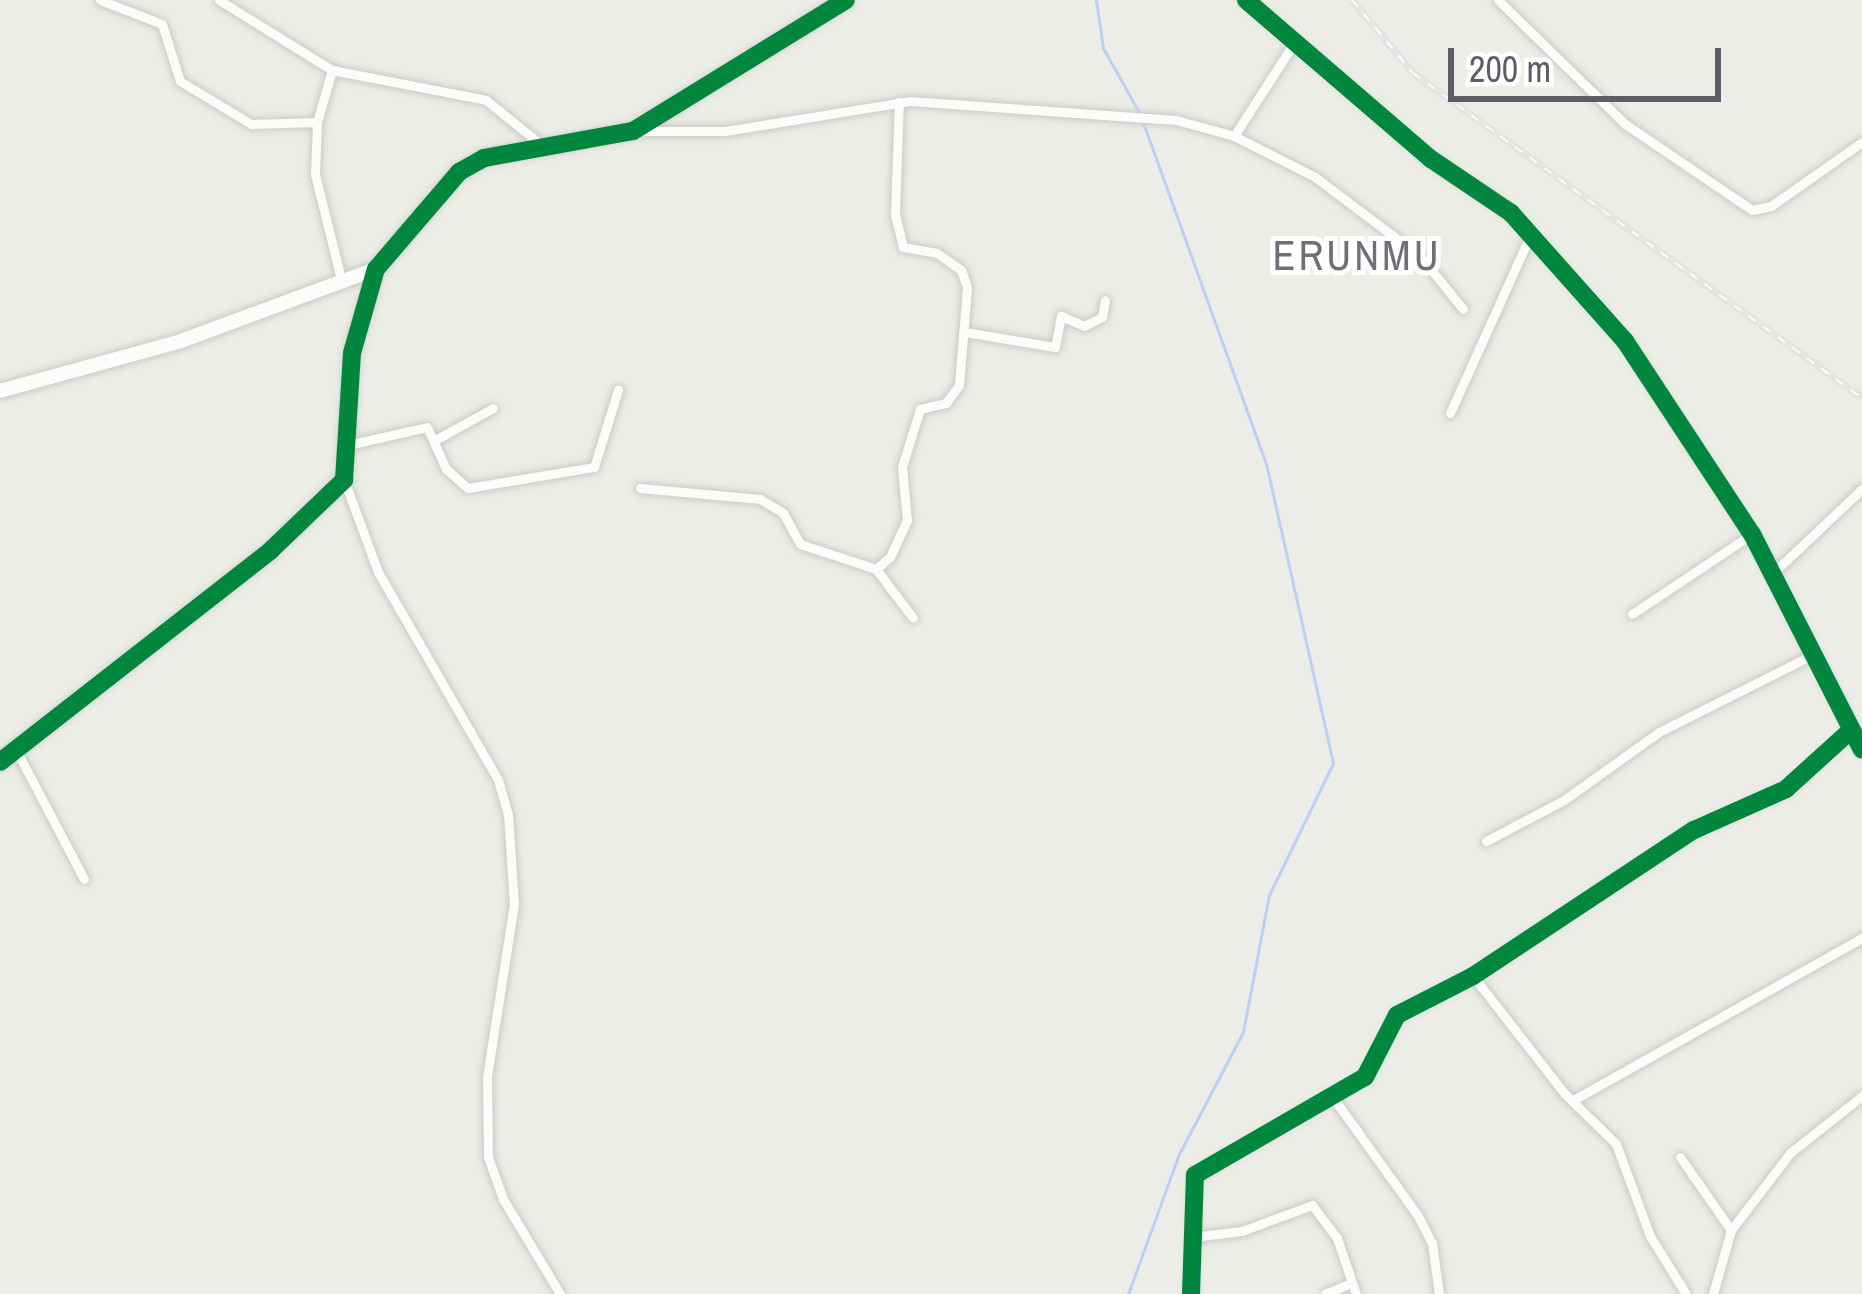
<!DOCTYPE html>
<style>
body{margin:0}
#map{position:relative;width:1862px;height:1294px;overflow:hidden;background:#edede7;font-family:"Archivo Narrow",sans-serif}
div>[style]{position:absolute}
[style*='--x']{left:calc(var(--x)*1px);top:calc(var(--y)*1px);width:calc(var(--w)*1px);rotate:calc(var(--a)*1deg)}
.stream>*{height:3px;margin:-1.5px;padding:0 1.5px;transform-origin:1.5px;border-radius:1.5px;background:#bcd0f6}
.roads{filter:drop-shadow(0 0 3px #cacbc9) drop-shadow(0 0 3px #cacbc9)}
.street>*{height:9px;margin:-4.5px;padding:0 4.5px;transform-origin:4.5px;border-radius:4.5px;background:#fcfcfb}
.secondary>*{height:14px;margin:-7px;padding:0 7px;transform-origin:7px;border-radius:7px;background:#fcfcfb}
.rail>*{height:8px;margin-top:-4px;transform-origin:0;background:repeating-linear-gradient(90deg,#fff 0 9px,#e4e4e4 0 18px);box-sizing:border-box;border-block:3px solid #e4e4e4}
.cycleway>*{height:18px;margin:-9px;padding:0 9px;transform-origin:9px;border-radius:9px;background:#00873e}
span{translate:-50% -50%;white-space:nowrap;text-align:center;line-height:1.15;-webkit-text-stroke:10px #fff;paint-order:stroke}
.quarter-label{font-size:42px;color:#6e7077;letter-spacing:3px}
.scale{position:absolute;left:1448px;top:48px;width:273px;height:54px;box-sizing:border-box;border:6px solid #5d5e65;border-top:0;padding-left:15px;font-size:36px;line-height:42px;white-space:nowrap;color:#5d5e65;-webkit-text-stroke:9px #fff;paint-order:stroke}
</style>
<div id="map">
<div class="stream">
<i style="--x:1096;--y:0;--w:49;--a:81.7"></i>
<i style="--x:1103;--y:48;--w:76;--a:60.7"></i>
<i style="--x:1128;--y:1294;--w:149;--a:-70"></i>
<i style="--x:1179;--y:1154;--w:138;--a:-62.3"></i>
<i style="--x:1243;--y:1032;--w:139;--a:-79.3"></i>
<i style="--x:1269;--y:895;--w:147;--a:-64.1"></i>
<i style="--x:1333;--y:763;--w:306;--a:-102.6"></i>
<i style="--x:1266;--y:464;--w:363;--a:-109.8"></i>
</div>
<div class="roads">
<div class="street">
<i style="--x:100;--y:0;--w:66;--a:21.2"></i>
<i style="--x:162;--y:24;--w:60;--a:72.5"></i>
<i style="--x:180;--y:81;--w:83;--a:31.2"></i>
<i style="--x:251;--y:124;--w:66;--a:-1.7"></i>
<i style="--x:219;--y:0;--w:133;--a:31.8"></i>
<i style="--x:332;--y:70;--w:157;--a:11"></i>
<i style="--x:486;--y:100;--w:75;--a:39"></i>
<i style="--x:1246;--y:0;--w:244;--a:40.7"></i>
<i style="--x:1431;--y:159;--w:97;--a:34"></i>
<i style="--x:1511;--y:213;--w:171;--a:48.3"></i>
<i style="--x:1625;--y:341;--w:231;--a:56.7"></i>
<i style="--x:1752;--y:534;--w:242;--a:63"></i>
<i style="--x:1498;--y:0;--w:177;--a:44.3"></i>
<i style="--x:1625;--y:124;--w:153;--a:34.1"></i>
<i style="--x:1752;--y:210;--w:19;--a:-12"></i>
<i style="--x:1771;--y:206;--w:111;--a:-35.1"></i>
<i style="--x:332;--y:70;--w:54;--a:106.1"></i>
<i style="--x:317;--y:122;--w:52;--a:92.2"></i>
<i style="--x:315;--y:174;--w:108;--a:76.1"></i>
<i style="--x:638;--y:131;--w:87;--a:0"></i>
<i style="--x:725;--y:131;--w:187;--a:-9.2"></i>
<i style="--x:910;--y:101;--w:267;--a:4.1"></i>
<i style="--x:1176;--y:120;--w:60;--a:15.4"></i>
<i style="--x:1234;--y:136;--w:91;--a:26.8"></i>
<i style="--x:1315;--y:177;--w:131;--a:37"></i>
<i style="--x:1420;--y:256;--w:68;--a:50.9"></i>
<i style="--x:1234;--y:136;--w:111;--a:-57.2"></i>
<i style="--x:965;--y:332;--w:91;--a:9.5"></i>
<i style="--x:1055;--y:347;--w:32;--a:-79"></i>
<i style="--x:1061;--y:316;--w:25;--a:23"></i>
<i style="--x:1084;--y:326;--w:20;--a:-27"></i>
<i style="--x:1102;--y:317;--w:17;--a:-80"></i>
<i style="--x:1450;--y:413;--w:192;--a:-65.7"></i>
<i style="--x:435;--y:440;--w:66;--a:-28.9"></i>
<i style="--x:343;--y:446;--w:86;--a:-12.7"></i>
<i style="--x:427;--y:427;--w:46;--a:65.7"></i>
<i style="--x:446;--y:469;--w:29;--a:41"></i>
<i style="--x:468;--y:488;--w:128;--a:-9.5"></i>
<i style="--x:594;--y:467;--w:81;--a:-72.7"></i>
<i style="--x:344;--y:480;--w:98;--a:69.7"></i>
<i style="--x:378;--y:572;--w:240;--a:60"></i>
<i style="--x:498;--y:780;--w:35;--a:74"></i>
<i style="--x:508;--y:814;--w:90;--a:86.2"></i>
<i style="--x:514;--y:904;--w:175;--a:98.9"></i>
<i style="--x:487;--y:1077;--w:80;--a:89.3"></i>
<i style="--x:488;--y:1157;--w:45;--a:70.3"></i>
<i style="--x:503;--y:1199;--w:111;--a:59"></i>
<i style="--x:640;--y:488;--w:121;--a:5.2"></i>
<i style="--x:760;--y:499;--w:27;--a:31"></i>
<i style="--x:783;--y:513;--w:35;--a:61"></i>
<i style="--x:800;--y:544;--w:80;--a:18.2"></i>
<i style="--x:876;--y:569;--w:18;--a:-41"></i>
<i style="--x:890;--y:557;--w:41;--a:-65.3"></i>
<i style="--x:907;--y:520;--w:53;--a:-95.4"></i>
<i style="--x:902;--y:467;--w:61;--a:-72.8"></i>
<i style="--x:920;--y:409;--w:27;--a:-13"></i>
<i style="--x:946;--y:403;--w:22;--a:-54"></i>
<i style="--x:959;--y:385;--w:98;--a:-85.3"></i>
<i style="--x:967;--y:287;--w:18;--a:-109"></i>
<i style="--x:961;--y:270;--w:29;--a:-145"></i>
<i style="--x:937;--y:253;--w:35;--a:-170"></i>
<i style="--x:903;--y:247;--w:34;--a:-104"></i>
<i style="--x:895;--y:214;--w:112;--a:-88"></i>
<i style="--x:876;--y:569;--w:61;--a:52.9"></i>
<i style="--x:1772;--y:574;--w:124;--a:-43.4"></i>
<i style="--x:1632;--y:614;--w:144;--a:-33.7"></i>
<i style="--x:15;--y:748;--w:148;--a:62.2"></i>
<i style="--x:1486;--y:841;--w:88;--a:-27.7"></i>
<i style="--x:1564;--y:800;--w:117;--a:-35.6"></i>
<i style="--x:1659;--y:732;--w:169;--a:-26.7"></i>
<i style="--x:1473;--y:976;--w:148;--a:52.1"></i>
<i style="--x:1564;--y:1093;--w:73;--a:44.4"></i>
<i style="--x:1616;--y:1144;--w:98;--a:69.7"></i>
<i style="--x:1650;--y:1236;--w:68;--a:58.2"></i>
<i style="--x:1334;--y:1099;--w:144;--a:54.3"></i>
<i style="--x:1418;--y:1216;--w:30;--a:63"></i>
<i style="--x:1432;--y:1243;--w:51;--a:82.2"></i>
<i style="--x:1575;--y:1099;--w:329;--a:-29.3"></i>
<i style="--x:1680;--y:1157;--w:89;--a:55.1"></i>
<i style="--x:1193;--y:1237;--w:49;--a:-7"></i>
<i style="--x:1242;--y:1231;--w:75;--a:-20.4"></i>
<i style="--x:1312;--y:1205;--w:41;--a:52.9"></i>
<i style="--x:1337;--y:1238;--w:59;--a:71.3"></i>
<i style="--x:1191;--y:1294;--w:119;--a:-88.1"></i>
<i style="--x:1195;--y:1175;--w:196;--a:-30"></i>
<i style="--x:1365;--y:1077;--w:70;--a:-62.7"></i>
<i style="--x:1397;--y:1015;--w:85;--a:-27.2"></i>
<i style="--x:1473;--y:976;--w:265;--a:-33.5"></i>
<i style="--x:1694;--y:830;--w:101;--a:-24"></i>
<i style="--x:1786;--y:789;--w:88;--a:-42.2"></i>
<i style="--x:1325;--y:1294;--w:28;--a:-23"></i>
<i style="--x:1713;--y:1294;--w:66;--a:-74.3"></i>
<i style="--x:1731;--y:1230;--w:97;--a:-52.5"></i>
<i style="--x:1790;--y:1153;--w:92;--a:-38.4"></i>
</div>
<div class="secondary">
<i style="--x:0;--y:391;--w:188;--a:-15.4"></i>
<i style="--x:181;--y:341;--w:208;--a:-20.3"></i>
<i style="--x:0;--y:762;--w:343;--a:-38"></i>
<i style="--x:270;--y:551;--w:103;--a:-43.8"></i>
<i style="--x:344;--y:480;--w:127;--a:-86.4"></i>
<i style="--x:352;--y:353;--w:87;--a:-74.1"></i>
<i style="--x:376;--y:269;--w:128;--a:-49.4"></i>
<i style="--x:459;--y:172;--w:29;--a:-29"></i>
<i style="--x:484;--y:158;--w:151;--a:-10.3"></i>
<i style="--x:633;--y:131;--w:250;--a:-31.6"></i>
</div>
</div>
<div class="rail">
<i style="--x:1352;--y:0;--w:95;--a:50.1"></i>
<i style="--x:1413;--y:73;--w:554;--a:35.9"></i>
</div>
<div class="cycleway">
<i style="--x:1246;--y:0;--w:244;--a:40.7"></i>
<i style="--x:1431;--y:159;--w:97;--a:34"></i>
<i style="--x:1511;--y:213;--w:171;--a:48.3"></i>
<i style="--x:1625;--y:341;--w:231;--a:56.7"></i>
<i style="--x:1752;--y:534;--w:242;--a:63"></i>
<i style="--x:0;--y:762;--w:343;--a:-38"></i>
<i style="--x:270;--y:551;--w:103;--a:-43.8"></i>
<i style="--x:344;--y:480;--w:127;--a:-86.4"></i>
<i style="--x:352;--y:353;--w:87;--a:-74.1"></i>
<i style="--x:376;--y:269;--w:128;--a:-49.4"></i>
<i style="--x:459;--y:172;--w:29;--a:-29"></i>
<i style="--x:484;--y:158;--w:151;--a:-10.3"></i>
<i style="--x:633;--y:131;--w:250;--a:-31.6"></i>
<i style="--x:1191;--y:1294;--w:119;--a:-88.1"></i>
<i style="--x:1195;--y:1175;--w:196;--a:-30"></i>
<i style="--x:1365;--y:1077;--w:70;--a:-62.7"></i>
<i style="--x:1397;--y:1015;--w:85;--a:-27.2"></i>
<i style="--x:1473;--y:976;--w:265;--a:-33.5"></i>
<i style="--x:1694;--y:830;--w:101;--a:-24"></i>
<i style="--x:1786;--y:789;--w:88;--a:-42.2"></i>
</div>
<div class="quarter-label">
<span style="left:1357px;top:255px">ERUNMU</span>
</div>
<div class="scale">200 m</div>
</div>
